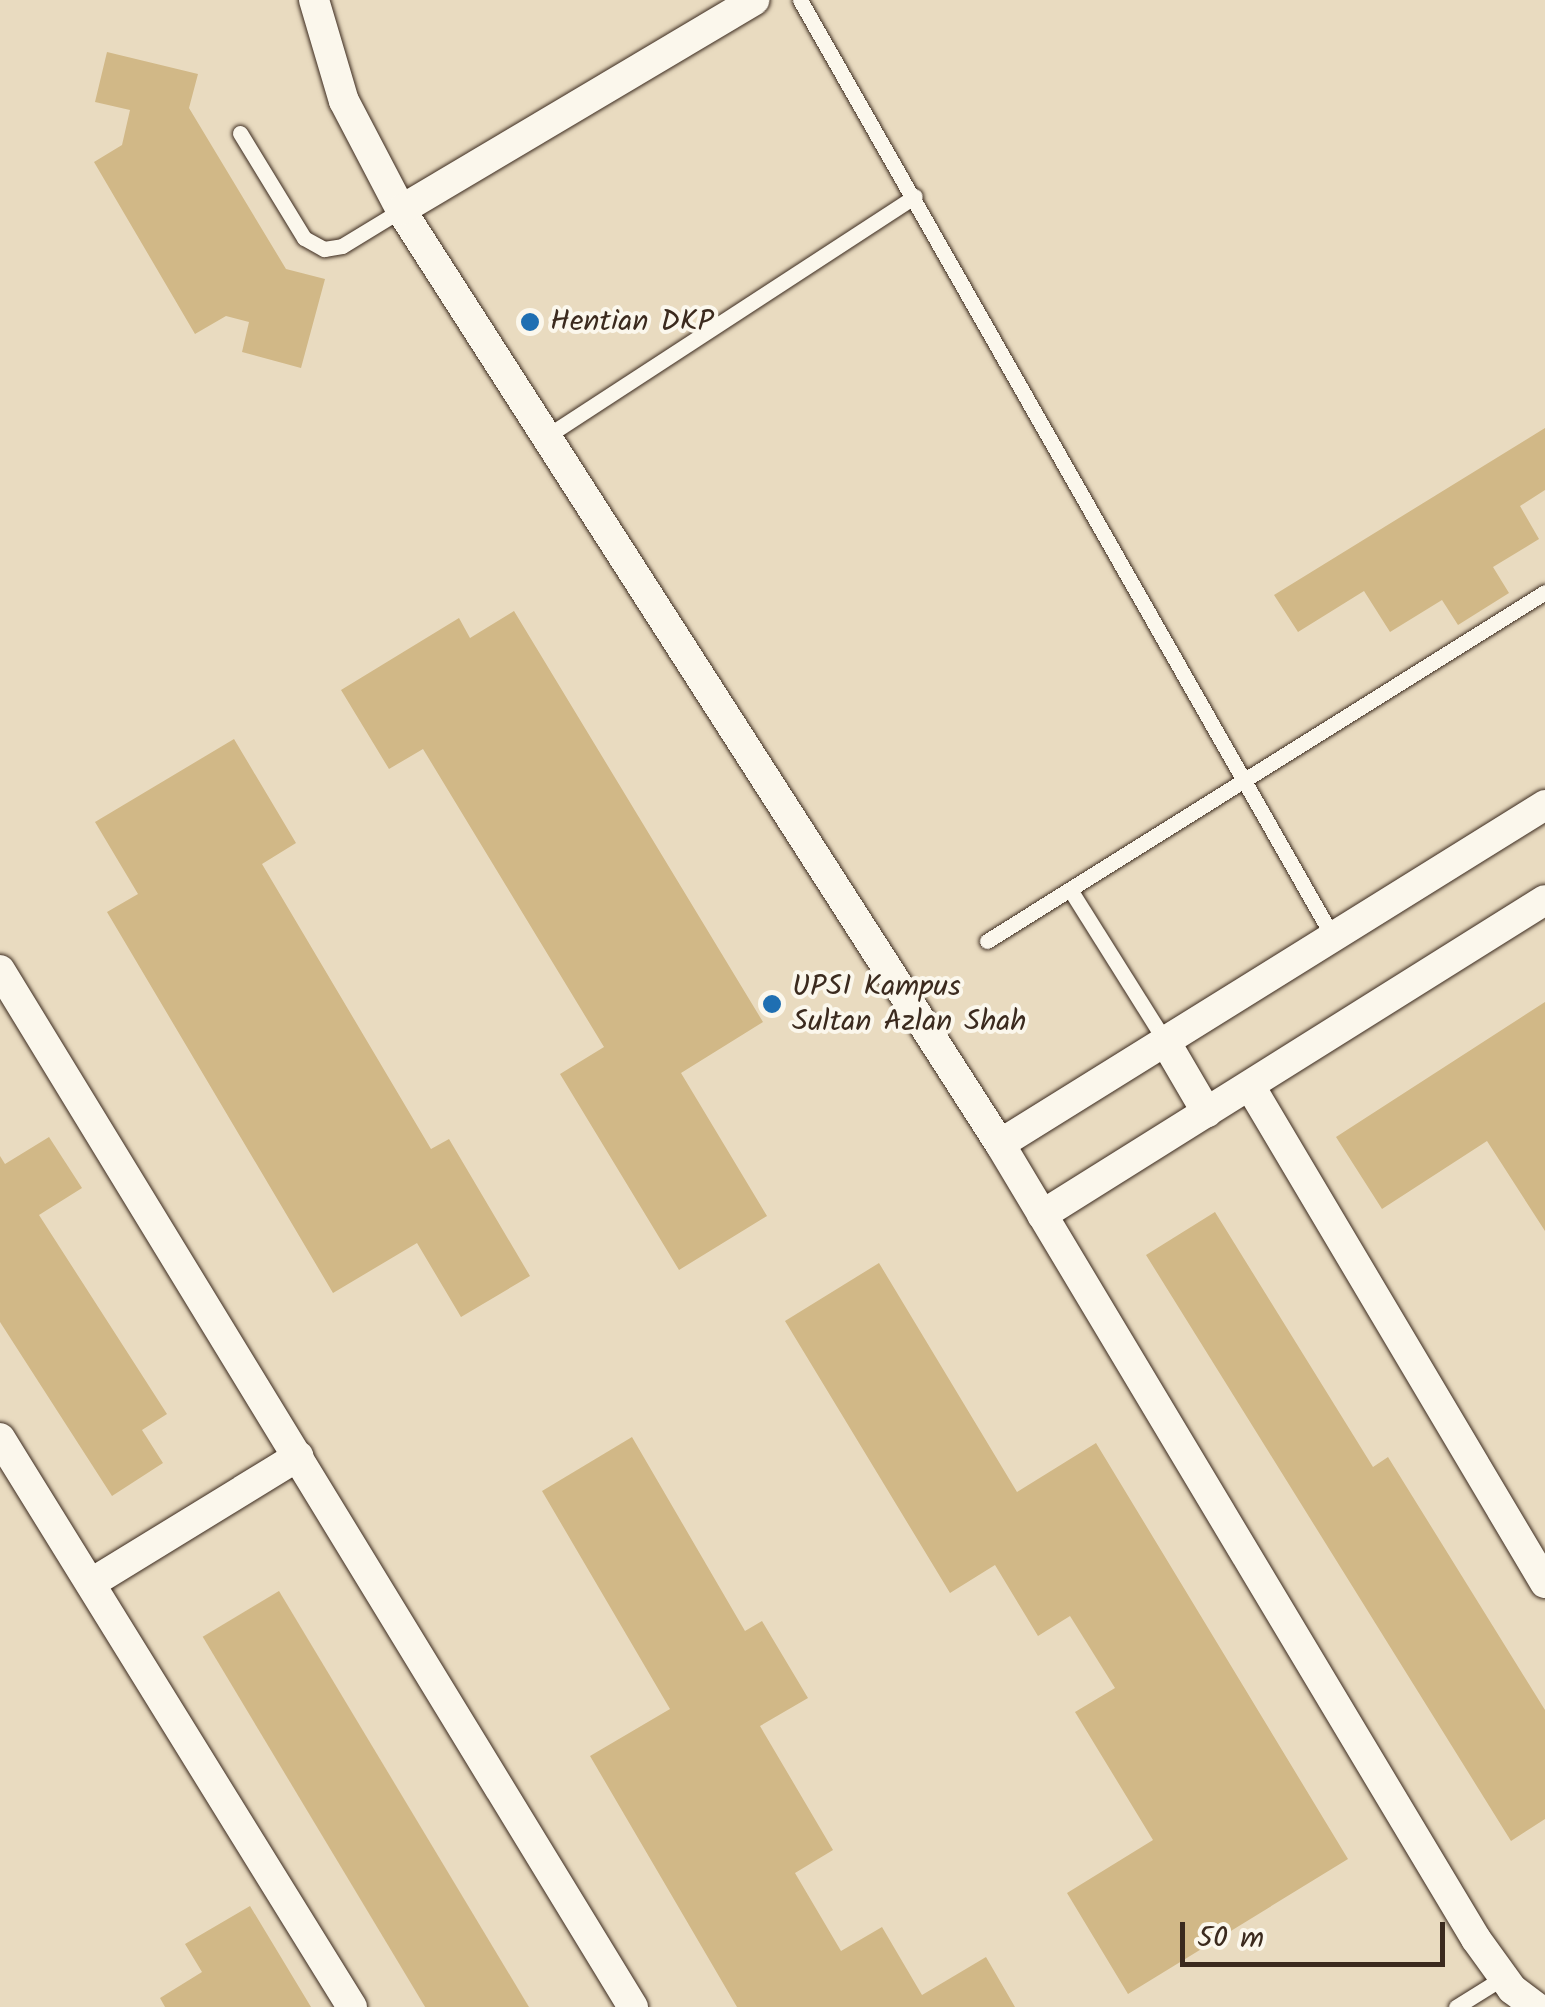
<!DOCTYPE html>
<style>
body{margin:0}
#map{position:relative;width:1545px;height:2007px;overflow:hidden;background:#f3ead8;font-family:Kalam,sans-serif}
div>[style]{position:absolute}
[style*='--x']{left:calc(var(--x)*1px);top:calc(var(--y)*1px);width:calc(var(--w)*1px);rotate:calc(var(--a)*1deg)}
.built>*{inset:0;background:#e9dbc0;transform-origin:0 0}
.building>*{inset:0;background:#d1b887;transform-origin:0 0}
.roads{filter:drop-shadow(0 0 2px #3b2a1e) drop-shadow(0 0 2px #3b2a1e)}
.service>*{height:15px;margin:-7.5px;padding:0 7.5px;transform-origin:7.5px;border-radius:7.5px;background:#fbf7ec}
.minor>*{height:30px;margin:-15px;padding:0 15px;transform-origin:15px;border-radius:15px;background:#fbf7ec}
.dots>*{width:28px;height:28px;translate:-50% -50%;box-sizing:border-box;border:5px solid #fbf7ec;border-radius:50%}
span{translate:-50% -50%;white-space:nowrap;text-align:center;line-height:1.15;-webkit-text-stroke:8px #fbf7ec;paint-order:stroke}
.poi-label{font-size:30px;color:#3b2a1e}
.left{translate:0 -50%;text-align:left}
.scale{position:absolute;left:1180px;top:1922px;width:265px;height:45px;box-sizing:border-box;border:5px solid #3b2a1e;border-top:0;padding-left:12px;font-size:30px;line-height:35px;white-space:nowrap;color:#3b2a1e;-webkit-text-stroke:8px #fbf7ec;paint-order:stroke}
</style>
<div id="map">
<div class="built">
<i style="left:0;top:0;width:1545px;height:2007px"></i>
</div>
<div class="building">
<i style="clip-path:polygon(107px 52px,198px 74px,189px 108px,286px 269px,325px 279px,301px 368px,242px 352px,249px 322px,226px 316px,195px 334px,94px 162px,122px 145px,130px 110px,95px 102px)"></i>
<i style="clip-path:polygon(1545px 428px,1545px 490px,1520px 506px,1539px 539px,1493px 567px,1509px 593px,1458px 625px,1442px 600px,1390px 632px,1364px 591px,1298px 632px,1274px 595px)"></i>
<i style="clip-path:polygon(514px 611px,763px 1022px,681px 1073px,767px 1216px,679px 1270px,560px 1074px,604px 1047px,423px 749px,389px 769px,341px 690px,459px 618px,470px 638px)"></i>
<i style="clip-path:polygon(234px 739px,296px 843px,262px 864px,431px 1149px,449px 1139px,530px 1276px,461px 1317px,417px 1243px,333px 1293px,107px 912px,138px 894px,95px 822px)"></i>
<i style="clip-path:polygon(1545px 1002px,1545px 1231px,1487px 1141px,1382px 1209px,1336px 1137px)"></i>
<i style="clip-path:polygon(49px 1137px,82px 1188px,39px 1215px,167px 1414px,142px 1430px,163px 1463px,112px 1496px,0 1322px,0 1156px,5px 1164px)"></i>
<i style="clip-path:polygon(1215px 1212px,1373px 1467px,1388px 1457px,1545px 1710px,1545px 1819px,1511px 1841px,1146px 1255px)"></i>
<i style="clip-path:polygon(879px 1263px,1017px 1492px,1096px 1443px,1348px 1859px,1128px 1994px,1067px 1893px,1153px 1840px,1075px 1712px,1115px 1688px,1070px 1616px,1038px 1636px,995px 1565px,950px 1593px,785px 1321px)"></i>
<i style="clip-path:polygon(632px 1437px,745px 1631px,762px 1621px,808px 1698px,760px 1726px,833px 1850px,795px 1873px,841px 1951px,882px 1927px,922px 1995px,986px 1957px,1015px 2007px,737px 2007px,590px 1756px,670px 1709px,542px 1491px)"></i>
<i style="left:279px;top:1591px;width:487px;height:89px;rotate:59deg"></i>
<i style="clip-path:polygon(250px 1906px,311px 2007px,165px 2007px,160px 1998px,202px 1972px,185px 1944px)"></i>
</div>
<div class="roads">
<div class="service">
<i style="--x:800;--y:0;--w:1078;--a:60.37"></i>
<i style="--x:240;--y:133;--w:123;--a:58.6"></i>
<i style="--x:304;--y:238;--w:23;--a:29"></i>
<i style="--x:324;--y:249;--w:18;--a:-9"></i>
<i style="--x:342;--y:246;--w:69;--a:-31.4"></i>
<i style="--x:547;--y:436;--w:439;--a:-33.1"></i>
<i style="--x:1071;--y:891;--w:177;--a:57.9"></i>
<i style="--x:987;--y:941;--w:658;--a:-32.02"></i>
<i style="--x:1456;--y:2007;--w:57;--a:-32"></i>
</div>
<div class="minor">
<i style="--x:314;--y:0;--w:105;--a:73.5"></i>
<i style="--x:344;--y:101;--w:123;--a:62.4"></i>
<i style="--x:401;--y:210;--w:1110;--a:57.33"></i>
<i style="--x:1000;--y:1144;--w:927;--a:59.09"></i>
<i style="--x:1476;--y:1939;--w:62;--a:54.2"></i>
<i style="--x:1512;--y:1989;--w:30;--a:37"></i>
<i style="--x:401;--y:210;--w:411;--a:-30.7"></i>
<i style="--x:0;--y:970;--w:1215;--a:58.6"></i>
<i style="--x:1165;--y:1041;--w:83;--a:59.7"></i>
<i style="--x:1250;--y:1086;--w:578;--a:59.31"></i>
<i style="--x:1000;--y:1144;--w:642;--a:-31.88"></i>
<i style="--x:1042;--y:1215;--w:593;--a:-32.06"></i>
<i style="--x:0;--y:1438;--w:669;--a:58.26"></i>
<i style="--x:93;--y:1582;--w:241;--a:-31.5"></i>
</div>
</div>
<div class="dots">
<i style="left:530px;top:322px;background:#1f6fb2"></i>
<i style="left:772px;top:1004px;background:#1f6fb2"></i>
</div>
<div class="poi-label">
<span class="left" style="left:550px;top:322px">Hentian DKP</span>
<span class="left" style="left:792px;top:1004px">UPSI Kampus<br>Sultan Azlan Shah</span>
</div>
<div class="scale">50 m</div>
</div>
